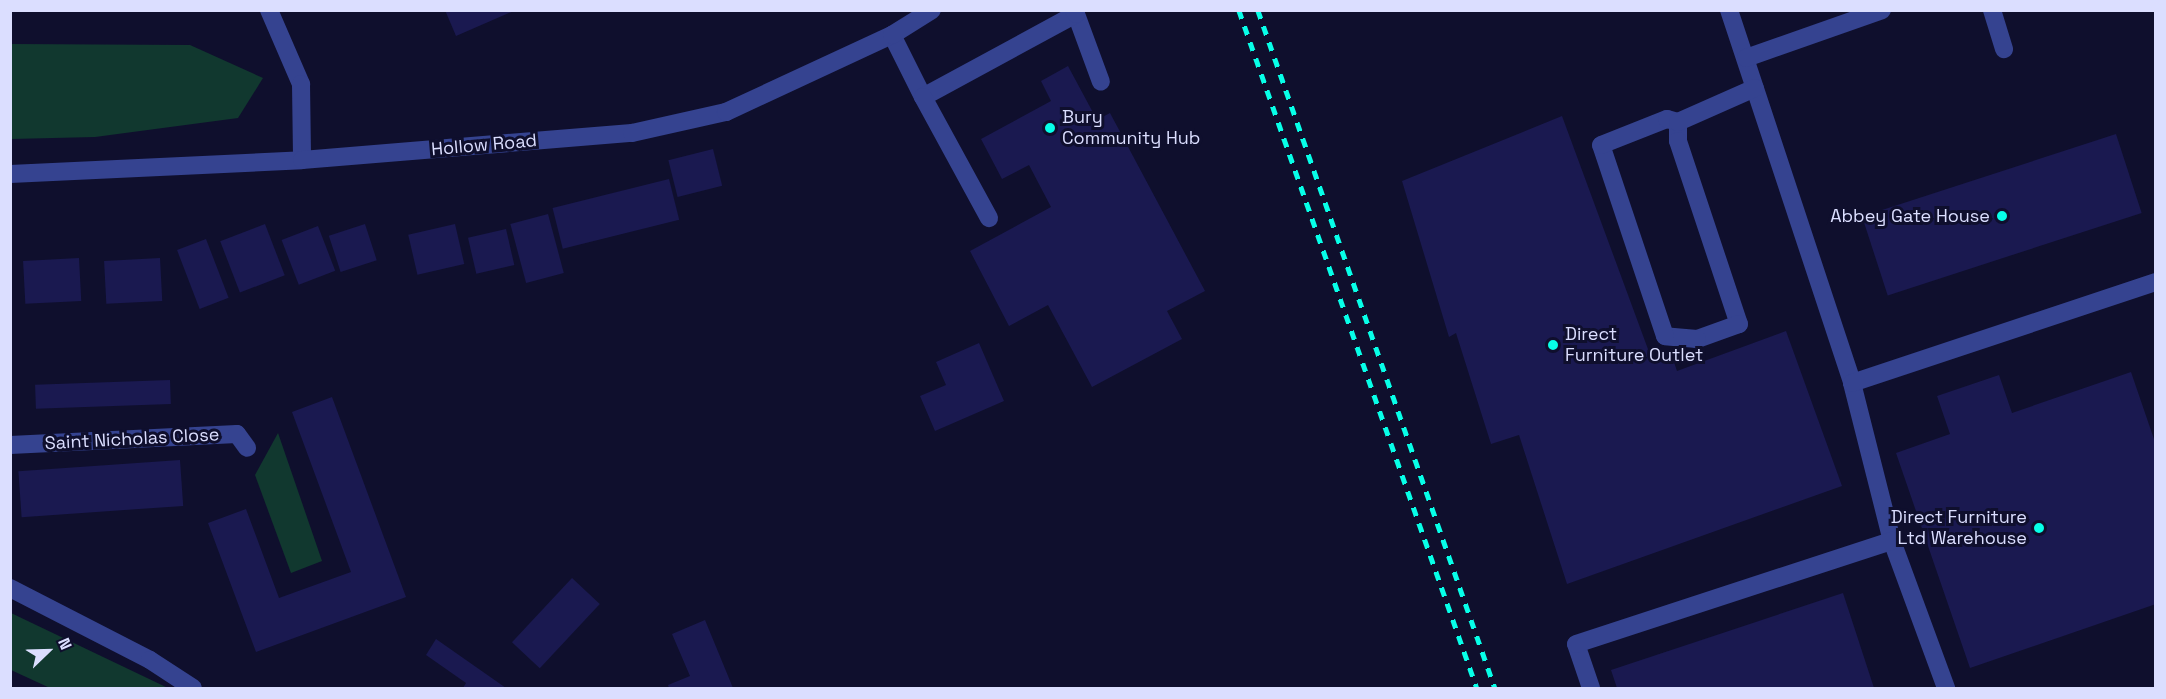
<!DOCTYPE html>
<style>
body{margin:0}
#map{position:relative;width:2166px;height:699px;overflow:hidden;background:#0f0f2d;font-family:"Space Grotesk",sans-serif}
div>[style]{position:absolute}
[style*='--x']{left:calc(var(--x)*1px);top:calc(var(--y)*1px);width:calc(var(--w)*1px);rotate:calc(var(--a)*1deg)}
.green>*{inset:0;background:#11382f}
.building>*{inset:0;background:#1a1950;transform-origin:0 0}
.minor>*{height:18px;margin:-9px;padding:0 9px;transform-origin:9px;border-radius:9px;background:#354390}
.rail>*{height:4.5px;margin-top:-2.25px;transform-origin:0;background:repeating-linear-gradient(90deg,#07ffe8 0 9px,transparent 0 17px)}
.dots>*{width:16px;height:16px;translate:-50% -50%;box-sizing:border-box;border:3px solid #0f0f2d;border-radius:50%}
span{translate:-50% -50%;white-space:nowrap;text-align:center;line-height:1.15;-webkit-text-stroke:6px #0f0f2d;paint-order:stroke}
.poi-label{font-size:18px;color:#dbdeff}
.left{translate:0 -50%;text-align:left}
.right{translate:-100% -50%;text-align:right}
.street-label{font-size:18px;color:#dbdeff}
.frame{position:absolute;inset:0;border:12px solid #dbdeff;pointer-events:none}
.north{position:absolute;left:18px;top:621px;width:60px;height:60px;-webkit-text-stroke:4px #0f0f2d;paint-order:stroke;rotate:67deg;font-size:16px;font-weight:700;line-height:24px;text-align:center;color:#dbdeff}
.north::after{content:'';display:block;margin:auto;width:21px;height:27px;background:#dbdeff;clip-path:polygon(50% 0,100% 100%,50% 72%,0 100%)}
</style>
<div id="map">
<div class="green">
<i style="clip-path:polygon(11px 44px,190px 45px,263px 78px,238px 118px,95px 137px,11px 139px)"></i>
<i style="clip-path:polygon(278px 433px,322px 561px,291px 573px,255px 475px)"></i>
<i style="clip-path:polygon(10px 613px,11px 613px,168px 688px,50px 688px,11px 670px)"></i>
</div>
<div class="building">
<i style="clip-path:polygon(445px 10px,516px 10px,456px 36px)"></i>
<i style="clip-path:polygon(1068px 66px,1097px 120px,1110px 113px,1205px 291px,1167px 311px,1182px 339px,1092px 387px,1048px 305px,1009px 326px,970px 251px,1051px 207px,1029px 165px,1002px 179px,981px 139px,1051px 101px,1041px 81px)"></i>
<i style="clip-path:polygon(1562px 116px,1652px 360px,1671px 353px,1677px 371px,1786px 331px,1842px 486px,1567px 584px,1519px 435px,1491px 444px,1456px 333px,1449px 337px,1402px 181px)"></i>
<i style="left:2116px;top:134px;width:83px;height:267px;rotate:72deg"></i>
<i style="left:713px;top:149px;width:38px;height:46px;rotate:76deg"></i>
<i style="left:669px;top:179px;width:42px;height:120px;rotate:76deg"></i>
<i style="left:548px;top:214px;width:61px;height:39px;rotate:75deg"></i>
<i style="left:265px;top:224px;width:55px;height:48px;rotate:69deg"></i>
<i style="left:365px;top:224px;width:38px;height:38px;rotate:72deg"></i>
<i style="left:455px;top:224px;width:41px;height:48px;rotate:77deg"></i>
<i style="left:318px;top:226px;width:48px;height:39px;rotate:69deg"></i>
<i style="left:506px;top:229px;width:37px;height:39px;rotate:77deg"></i>
<i style="left:206px;top:239px;width:63px;height:31px;rotate:69deg"></i>
<i style="left:79px;top:258px;width:43px;height:56px;rotate:87deg"></i>
<i style="left:160px;top:258px;width:43px;height:56px;rotate:87deg"></i>
<i style="clip-path:polygon(979px 343px,1004px 401px,935px 431px,920px 396px,946px 385px,936px 362px)"></i>
<i style="clip-path:polygon(2131px 372px,2156px 445px,2156px 604px,1970px 668px,1896px 453px,1950px 434px,1937px 396px,1999px 375px,2012px 413px)"></i>
<i style="left:170px;top:380px;width:24px;height:135px;rotate:88deg"></i>
<i style="clip-path:polygon(332px 397px,406px 597px,256px 652px,208px 523px,246px 509px,279px 598px,351px 572px,292px 412px)"></i>
<i style="left:180px;top:460px;width:46px;height:162px;rotate:86deg"></i>
<i style="left:572px;top:578px;width:38px;height:88px;rotate:43deg"></i>
<i style="clip-path:polygon(1843px 593px,1874px 688px,1617px 688px,1611px 670px)"></i>
<i style="clip-path:polygon(705px 620px,733px 688px,669px 688px,668px 685px,690px 676px,672px 634px)"></i>
<i style="clip-path:polygon(436px 639px,506px 688px,463px 688px,466px 683px,426px 655px)"></i>
</div>
<div class="minor">
<i style="--x:269;--y:10;--w:81;--a:66.6"></i>
<i style="--x:301;--y:84;--w:76;--a:89.2"></i>
<i style="--x:1729;--y:10;--w:393;--a:71.7"></i>
<i style="--x:1852;--y:383;--w:163;--a:75.8"></i>
<i style="--x:1892;--y:541;--w:157;--a:69.8"></i>
<i style="--x:1992;--y:10;--w:41;--a:72.9"></i>
<i style="--x:1076;--y:14;--w:72;--a:69.8"></i>
<i style="--x:892;--y:35;--w:69;--a:63.4"></i>
<i style="--x:923;--y:97;--w:174;--a:-28.5"></i>
<i style="--x:1076;--y:14;--w:4;--a:-117"></i>
<i style="--x:1746;--y:58;--w:144;--a:-19.4"></i>
<i style="--x:923;--y:97;--w:138;--a:61.4"></i>
<i style="--x:1678;--y:122;--w:19;--a:90"></i>
<i style="--x:1678;--y:141;--w:193;--a:71.6"></i>
<i style="--x:1739;--y:324;--w:45;--a:160.3"></i>
<i style="--x:1697;--y:339;--w:32;--a:-175"></i>
<i style="--x:1665;--y:336;--w:201;--a:-108.5"></i>
<i style="--x:1601;--y:145;--w:71;--a:-21.5"></i>
<i style="--x:1667;--y:119;--w:11;--a:15"></i>
<i style="--x:1678;--y:122;--w:84;--a:-23.8"></i>
<i style="--x:10;--y:174;--w:292;--a:-2.7"></i>
<i style="--x:302;--y:160;--w:331;--a:-4.7"></i>
<i style="--x:632;--y:133;--w:96;--a:-12.6"></i>
<i style="--x:726;--y:112;--w:183;--a:-24.9"></i>
<i style="--x:892;--y:35;--w:47;--a:-32"></i>
<i style="--x:1852;--y:383;--w:320;--a:-18.4"></i>
<i style="--x:10;--y:445;--w:227;--a:-2.8"></i>
<i style="--x:237;--y:434;--w:17;--a:54"></i>
<i style="--x:10;--y:588;--w:157;--a:27.2"></i>
<i style="--x:150;--y:660;--w:51;--a:33.1"></i>
<i style="--x:1591;--y:688;--w:46;--a:-108.8"></i>
<i style="--x:1576;--y:644;--w:332;--a:-18.1"></i>
</div>
<div class="rail">
<i style="--x:1239;--y:10;--w:719;--a:70.66"></i>
<i style="--x:1258;--y:10;--w:718;--a:70.73"></i>
</div>
<div class="dots">
<i style="left:1050px;top:128px;background:#07ffe8"></i>
<i style="left:2002px;top:216px;background:#07ffe8"></i>
<i style="left:1553px;top:345px;background:#07ffe8"></i>
<i style="left:2039px;top:528px;background:#07ffe8"></i>
</div>
<div class="poi-label">
<span class="left" style="left:1062px;top:128px">Bury<br>Community Hub</span>
<span class="right" style="left:1990px;top:216px">Abbey Gate House</span>
<span class="left" style="left:1565px;top:345px">Direct<br>Furniture Outlet</span>
<span class="right" style="left:2027px;top:528px">Direct Furniture<br>Ltd Warehouse</span>
</div>
<div class="street-label">
<span style="left:484px;top:145px;rotate:-5deg">Hollow Road</span>
<span style="left:132px;top:439px;rotate:-3deg">Saint Nicholas Close</span>
</div>
<div class="frame"></div>
<div class="north">N</div>
</div>
